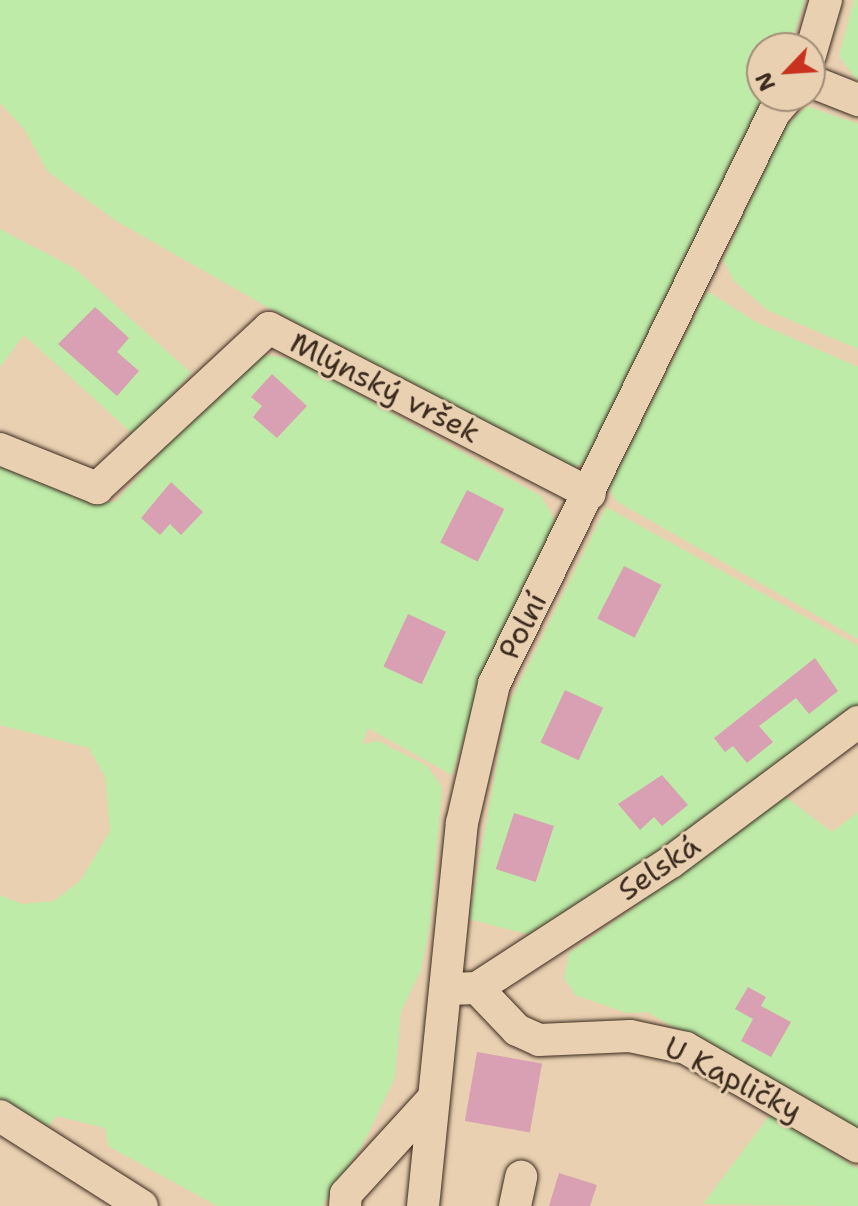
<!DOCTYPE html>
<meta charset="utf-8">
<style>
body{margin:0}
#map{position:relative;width:858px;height:1206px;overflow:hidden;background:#e9d0b1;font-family:"Shantell Sans",sans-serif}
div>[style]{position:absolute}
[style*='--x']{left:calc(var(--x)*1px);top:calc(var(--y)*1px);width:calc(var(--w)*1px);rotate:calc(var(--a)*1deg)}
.green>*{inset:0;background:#beeba8}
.building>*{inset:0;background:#d8a0b2;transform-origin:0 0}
.roads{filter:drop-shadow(0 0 2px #3b2a1e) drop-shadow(0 0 2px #3b2a1e)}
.minor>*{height:32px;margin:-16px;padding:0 16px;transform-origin:16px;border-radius:16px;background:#e9d0b1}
span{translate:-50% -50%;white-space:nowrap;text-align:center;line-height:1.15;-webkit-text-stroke:6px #e9d0b1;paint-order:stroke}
.street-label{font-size:30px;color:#3b2a1e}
.north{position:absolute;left:746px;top:32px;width:80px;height:80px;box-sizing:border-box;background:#e9d0b1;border:2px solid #a38e76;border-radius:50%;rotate:245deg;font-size:22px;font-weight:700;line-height:32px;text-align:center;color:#3b2a1e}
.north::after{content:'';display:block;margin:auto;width:28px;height:36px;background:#c8321e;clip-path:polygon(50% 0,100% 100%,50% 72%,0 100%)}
</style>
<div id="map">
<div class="green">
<i style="clip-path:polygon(0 0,805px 0,790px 48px,762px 48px,762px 96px,768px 96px,585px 461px,573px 469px,552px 469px,118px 222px,48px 172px,24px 129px,0 103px)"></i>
<i style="clip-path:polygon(854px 0,858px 0,858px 82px,839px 56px)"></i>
<i style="clip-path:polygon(807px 106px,858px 124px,858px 349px,767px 310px,734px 281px,723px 260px,784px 127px)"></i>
<i style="clip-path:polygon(0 229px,74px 268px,191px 373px,135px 436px,24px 335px,0 367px)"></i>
<i style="clip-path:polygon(707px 291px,756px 322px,858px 367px,858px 639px,616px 501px,611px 493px,611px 484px)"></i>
<i style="clip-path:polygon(267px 355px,296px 359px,541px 496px,557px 523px,486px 666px,452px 775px,368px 728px,362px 744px,378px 741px,426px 765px,442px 787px,430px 923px,421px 970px,401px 1011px,395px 1078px,362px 1146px,322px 1206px,217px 1206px,108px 1146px,105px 1128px,56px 1116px,47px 1129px,0 1100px,0 895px,22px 904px,54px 901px,81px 880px,110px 831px,105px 777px,89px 748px,0 725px,0 465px,92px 502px,115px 502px,232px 373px)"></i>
<i style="clip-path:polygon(606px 507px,858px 646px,858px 706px,781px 768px,542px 938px,469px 919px,507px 708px)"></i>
<i style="clip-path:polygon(784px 796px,832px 832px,858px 812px,858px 1131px,647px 1012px,627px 1013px,575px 995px,564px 978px,569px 953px,645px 900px,646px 891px)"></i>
<i style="clip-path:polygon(772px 1112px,858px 1169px,858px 1206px,703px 1204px)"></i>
</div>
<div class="building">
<i style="clip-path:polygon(95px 307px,129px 338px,117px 352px,139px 371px,117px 396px,58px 344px)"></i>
<i style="clip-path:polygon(272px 374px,307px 406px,277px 438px,253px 417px,262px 406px,251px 397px)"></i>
<i style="clip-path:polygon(171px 482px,203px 512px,181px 535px,170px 524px,160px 535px,141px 518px)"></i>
<i style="left:467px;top:490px;width:42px;height:59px;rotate:27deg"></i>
<i style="left:624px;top:566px;width:42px;height:59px;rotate:27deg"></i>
<i style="left:408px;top:614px;width:42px;height:58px;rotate:25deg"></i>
<i style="clip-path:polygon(815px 658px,838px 691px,809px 714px,796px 698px,759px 726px,773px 742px,747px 763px,733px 746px,725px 752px,714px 738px)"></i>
<i style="left:565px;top:690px;width:42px;height:58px;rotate:25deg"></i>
<i style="clip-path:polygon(662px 775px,688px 805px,662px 826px,654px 817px,640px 830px,618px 804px)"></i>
<i style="left:514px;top:813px;width:42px;height:59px;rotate:18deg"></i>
<i style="clip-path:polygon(748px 987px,766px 997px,761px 1006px,791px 1022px,771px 1057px,741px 1041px,753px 1019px,735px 1009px)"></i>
<i style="left:477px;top:1052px;width:66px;height:70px;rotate:10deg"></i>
<i style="clip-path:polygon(559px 1173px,597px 1185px,590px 1206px,549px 1206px)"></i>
</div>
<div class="roads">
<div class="minor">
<i style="--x:810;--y:55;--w:57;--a:-73.8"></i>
<i style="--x:810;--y:81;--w:52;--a:21.6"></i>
<i style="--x:0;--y:449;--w:105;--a:21.9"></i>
<i style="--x:97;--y:488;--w:235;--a:-42.9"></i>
<i style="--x:269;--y:328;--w:361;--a:27.3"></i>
<i style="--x:477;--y:988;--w:58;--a:46.4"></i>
<i style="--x:517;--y:1030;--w:24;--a:24"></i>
<i style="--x:539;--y:1040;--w:91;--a:-2.5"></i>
<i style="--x:630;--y:1036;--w:57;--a:12.1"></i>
<i style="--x:686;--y:1048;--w:198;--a:29.9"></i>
<i style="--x:449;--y:989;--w:28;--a:-2"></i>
<i style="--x:477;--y:988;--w:231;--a:-33"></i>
<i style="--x:671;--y:862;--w:234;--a:-36.8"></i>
<i style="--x:0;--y:1116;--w:168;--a:32.4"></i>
<i style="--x:345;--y:1206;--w:12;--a:-85"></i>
<i style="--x:346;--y:1194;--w:126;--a:-47.6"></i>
<i style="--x:423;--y:1206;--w:385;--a:-84.2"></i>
<i style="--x:462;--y:823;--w:143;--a:-77"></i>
<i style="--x:494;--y:684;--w:636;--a:-63.88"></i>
<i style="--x:774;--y:113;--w:23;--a:-49"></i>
<i style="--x:515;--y:1206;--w:30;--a:-78"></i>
</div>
</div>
<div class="street-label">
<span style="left:385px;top:388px;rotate:27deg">Mlýnský vršek</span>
<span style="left:523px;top:626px;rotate:-63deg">Polní</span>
<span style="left:659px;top:868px;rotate:-34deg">Selská</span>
<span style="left:733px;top:1079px;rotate:27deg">U Kapličky</span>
</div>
<div class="north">N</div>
</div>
